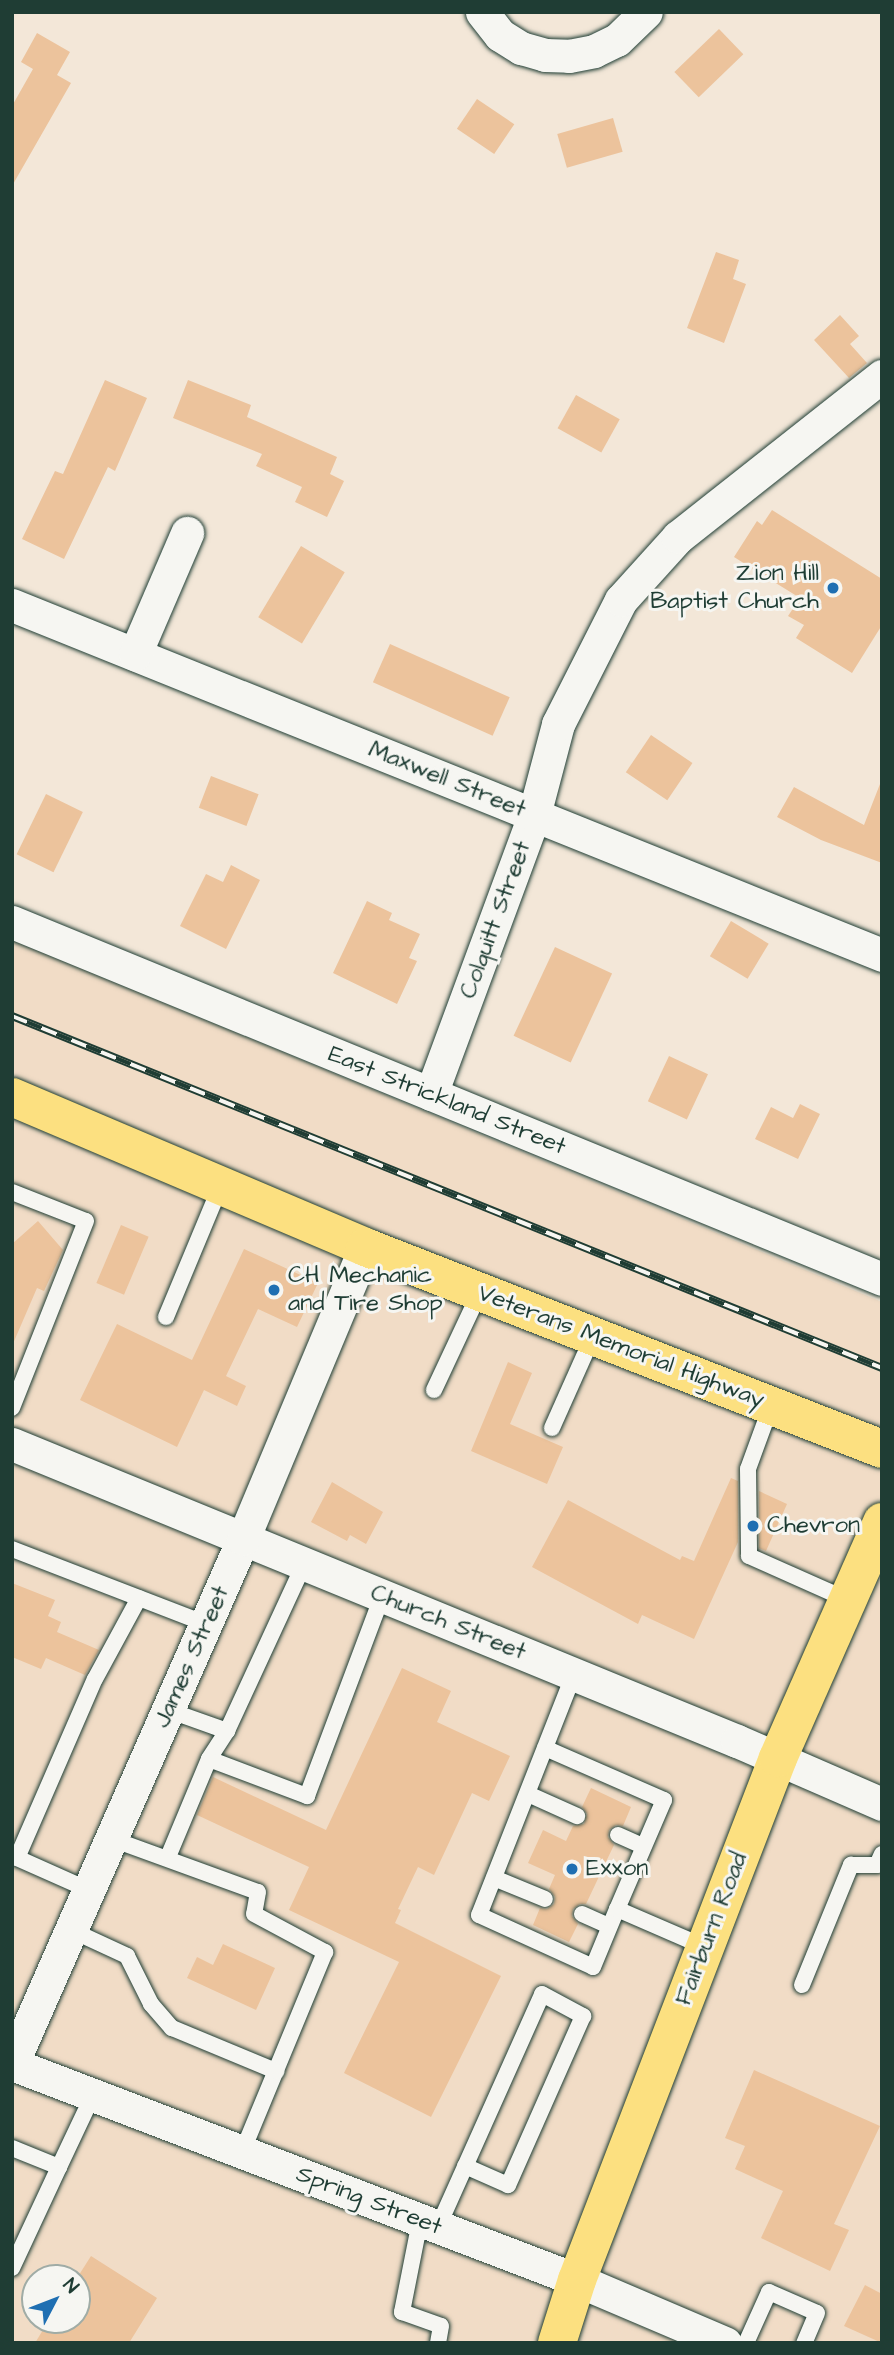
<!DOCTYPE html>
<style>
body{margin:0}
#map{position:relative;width:894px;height:2355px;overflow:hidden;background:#f3e7d8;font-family:"Architects Daughter",sans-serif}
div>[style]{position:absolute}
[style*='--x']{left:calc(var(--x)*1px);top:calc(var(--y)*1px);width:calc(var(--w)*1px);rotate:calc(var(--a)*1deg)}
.built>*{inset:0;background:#f1dcc6}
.building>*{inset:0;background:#ecc39c;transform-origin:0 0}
.roads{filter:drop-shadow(0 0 2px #1f3d34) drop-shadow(0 0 2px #1f3d34)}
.lane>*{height:16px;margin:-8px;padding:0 8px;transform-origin:8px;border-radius:8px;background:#f6f6f2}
.street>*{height:33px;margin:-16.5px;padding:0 16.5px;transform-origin:16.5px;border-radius:16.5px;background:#f6f6f2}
.primary>*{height:38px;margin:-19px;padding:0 19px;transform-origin:19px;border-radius:19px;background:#fce080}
.rail>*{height:8px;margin-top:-4px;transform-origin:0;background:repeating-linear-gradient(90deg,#f6f6f2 0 16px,#1f3d34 0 32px);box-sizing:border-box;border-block:2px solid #1f3d34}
.dots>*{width:19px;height:19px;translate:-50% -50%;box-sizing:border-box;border:4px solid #f6f6f2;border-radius:50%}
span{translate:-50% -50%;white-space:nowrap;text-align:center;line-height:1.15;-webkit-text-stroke:6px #f6f6f2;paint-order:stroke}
.poi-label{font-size:24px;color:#1f3d34}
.right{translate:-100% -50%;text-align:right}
.left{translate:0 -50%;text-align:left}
.street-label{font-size:24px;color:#1f3d34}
.frame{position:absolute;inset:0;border:14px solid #1f3d34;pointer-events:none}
.north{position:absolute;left:21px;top:2264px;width:70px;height:70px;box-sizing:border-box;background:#f6f6f2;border:2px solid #a0aca6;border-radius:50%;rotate:48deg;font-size:19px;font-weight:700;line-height:28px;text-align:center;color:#1f3d34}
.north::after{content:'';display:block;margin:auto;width:24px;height:32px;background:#1f6fb2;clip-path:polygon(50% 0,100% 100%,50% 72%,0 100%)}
</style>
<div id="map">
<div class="built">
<i style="clip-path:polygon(evenodd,12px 939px,882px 1302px,882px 2343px,12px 2343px,12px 939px,35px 2278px,77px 2278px,77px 2320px,35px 2320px,35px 2278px)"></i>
</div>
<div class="building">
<i style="left:719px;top:29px;width:35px;height:62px;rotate:46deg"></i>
<i style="clip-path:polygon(37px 33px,70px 52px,57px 75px,71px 83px,12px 186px,12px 106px,33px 69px,21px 62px)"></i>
<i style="left:477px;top:99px;width:45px;height:36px;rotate:34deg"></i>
<i style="left:613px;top:118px;width:35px;height:58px;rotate:74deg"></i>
<i style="clip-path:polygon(716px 252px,739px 260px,733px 279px,746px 284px,724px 343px,687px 328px)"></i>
<i style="clip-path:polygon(840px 315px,859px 336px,850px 344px,867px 363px,849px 378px,814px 340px)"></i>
<i style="clip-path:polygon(105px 380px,147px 398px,115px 471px,108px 467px,64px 559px,22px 539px,55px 471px,63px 474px)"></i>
<i style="clip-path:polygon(188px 380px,251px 405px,247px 417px,337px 457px,330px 474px,344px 481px,327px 517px,295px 502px,302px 487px,256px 466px,262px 454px,173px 418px)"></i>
<i style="left:576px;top:395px;width:50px;height:38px;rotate:29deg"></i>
<i style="clip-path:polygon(772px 510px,882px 579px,882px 625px,852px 673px,796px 638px,804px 625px,788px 616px,800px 598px,734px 557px,757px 521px,762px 525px)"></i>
<i style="left:301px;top:546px;width:51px;height:83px;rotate:31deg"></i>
<i style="left:390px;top:644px;width:131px;height:42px;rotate:24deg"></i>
<i style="left:651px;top:735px;width:50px;height:45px;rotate:34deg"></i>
<i style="left:211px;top:776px;width:51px;height:34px;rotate:21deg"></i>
<i style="clip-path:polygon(880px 784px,882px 863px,821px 840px,777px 817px,794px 787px,864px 825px)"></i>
<i style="left:46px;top:794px;width:41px;height:67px;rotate:26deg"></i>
<i style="clip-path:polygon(231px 865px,260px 880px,226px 949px,180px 926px,206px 874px,223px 882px)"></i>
<i style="clip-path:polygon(367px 901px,392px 913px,389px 920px,420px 934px,409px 958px,417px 961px,397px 1004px,333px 973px)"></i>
<i style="left:731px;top:921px;width:44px;height:41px;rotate:31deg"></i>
<i style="left:555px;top:947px;width:63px;height:98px;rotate:25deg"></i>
<i style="left:669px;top:1056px;width:43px;height:50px;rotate:25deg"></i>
<i style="clip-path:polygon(800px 1104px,820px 1114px,798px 1159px,755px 1139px,771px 1107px,793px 1118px)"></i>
<i style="clip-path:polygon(38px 1221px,63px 1250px,44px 1291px,37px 1288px,12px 1346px,12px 1244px)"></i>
<i style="left:121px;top:1225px;width:30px;height:63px;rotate:23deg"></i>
<i style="clip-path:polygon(244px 1249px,318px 1283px,297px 1327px,258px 1309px,226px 1376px,246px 1386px,237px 1406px,204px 1390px,177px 1447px,80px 1400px,117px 1324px,192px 1360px)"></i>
<i style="clip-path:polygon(508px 1362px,532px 1373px,510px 1424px,563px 1447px,547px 1484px,471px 1451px)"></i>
<i style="clip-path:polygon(731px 1478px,738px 1481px,738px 1542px,694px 1639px,642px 1615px,638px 1624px,532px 1567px,568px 1500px,680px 1560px,682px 1556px,694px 1561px)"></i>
<i style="clip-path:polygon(332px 1482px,383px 1512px,366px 1544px,350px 1535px,347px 1541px,311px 1522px)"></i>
<i style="clip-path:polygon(759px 1491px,787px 1504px,766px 1551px,759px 1548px)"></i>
<i style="clip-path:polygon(12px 1583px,55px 1600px,48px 1616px,61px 1622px,57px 1632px,99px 1650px,85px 1675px,46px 1658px,41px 1669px,12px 1657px)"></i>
<i style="clip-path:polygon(402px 1668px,451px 1691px,437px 1722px,510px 1756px,489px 1801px,472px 1793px,434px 1875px,418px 1867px,398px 1909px,401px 1910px,395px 1923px,501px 1976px,431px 2117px,344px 2073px,399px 1962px,289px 1910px,309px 1867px,197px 1815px,213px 1777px,326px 1830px)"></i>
<i style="clip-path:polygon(591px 1788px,631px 1807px,623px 1826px,616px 1825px,609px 1830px,608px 1837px,614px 1845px,586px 1904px,580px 1904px,573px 1909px,572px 1916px,578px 1924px,569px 1942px,533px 1925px,540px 1908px,547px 1909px,554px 1904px,555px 1897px,549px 1889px,555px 1875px,528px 1863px,543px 1830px,566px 1841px,573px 1826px,584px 1824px,587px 1814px,582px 1807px)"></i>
<i style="clip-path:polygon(223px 1944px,275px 1968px,256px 2010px,187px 1978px,197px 1957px,213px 1965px)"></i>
<i style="clip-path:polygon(754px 2070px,880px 2126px,834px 2224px,849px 2230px,830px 2271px,761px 2238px,783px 2191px,735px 2169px,745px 2146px,725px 2138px)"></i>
<i style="clip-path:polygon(91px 2256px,157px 2298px,129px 2343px,35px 2343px,49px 2320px,77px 2320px,77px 2278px)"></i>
<i style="clip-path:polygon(865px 2285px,882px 2294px,882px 2343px,844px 2326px)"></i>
</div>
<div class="roads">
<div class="lane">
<i style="--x:12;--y:1192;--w:79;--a:21.4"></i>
<i style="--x:86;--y:1221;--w:201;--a:111.6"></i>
<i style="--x:166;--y:1317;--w:143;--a:-67.4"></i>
<i style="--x:434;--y:1390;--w:108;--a:-64.9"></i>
<i style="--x:771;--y:1406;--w:67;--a:110.1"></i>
<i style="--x:748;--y:1469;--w:87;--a:89.3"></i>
<i style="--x:749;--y:1556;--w:108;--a:24"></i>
<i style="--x:552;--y:1428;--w:101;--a:-66"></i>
<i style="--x:12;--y:1549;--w:208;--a:21.1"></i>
<i style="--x:574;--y:1674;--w:259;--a:111.5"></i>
<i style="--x:479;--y:1915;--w:125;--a:24.5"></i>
<i style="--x:593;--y:1967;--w:63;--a:-67.5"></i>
<i style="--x:617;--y:1909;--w:96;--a:23.4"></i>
<i style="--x:168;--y:1710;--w:63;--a:19.6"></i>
<i style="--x:227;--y:1731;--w:33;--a:123"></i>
<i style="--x:209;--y:1759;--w:105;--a:20.7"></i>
<i style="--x:307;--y:1796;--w:214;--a:-69.4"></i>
<i style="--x:227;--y:1731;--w:184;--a:-65.2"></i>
<i style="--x:545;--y:1748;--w:130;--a:23.6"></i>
<i style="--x:664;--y:1800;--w:119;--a:113.3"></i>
<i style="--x:528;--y:1794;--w:54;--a:24.2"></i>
<i style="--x:618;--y:1835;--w:27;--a:24"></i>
<i style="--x:112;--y:1839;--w:155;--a:20"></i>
<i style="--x:258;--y:1892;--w:22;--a:100"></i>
<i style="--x:254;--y:1914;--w:81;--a:28.2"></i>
<i style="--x:325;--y:1952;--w:217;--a:112.5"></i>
<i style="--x:168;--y:1857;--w:106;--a:-67.3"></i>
<i style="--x:494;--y:1878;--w:55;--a:22.4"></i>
<i style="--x:89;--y:1890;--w:79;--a:-156"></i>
<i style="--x:17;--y:1858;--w:195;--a:-66.5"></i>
<i style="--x:95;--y:1679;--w:92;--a:-61.5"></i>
<i style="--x:582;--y:1914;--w:30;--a:24"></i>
<i style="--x:71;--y:1930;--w:62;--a:24.9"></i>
<i style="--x:127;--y:1956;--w:54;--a:63.4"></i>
<i style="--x:151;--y:2004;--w:32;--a:49"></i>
<i style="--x:172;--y:2028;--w:113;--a:22.5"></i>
<i style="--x:802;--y:1985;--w:130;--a:-67.8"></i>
<i style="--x:851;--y:1865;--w:26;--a:0"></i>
<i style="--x:877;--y:1865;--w:12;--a:-66"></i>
<i style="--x:12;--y:2148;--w:51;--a:22"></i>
<i style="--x:59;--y:2167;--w:80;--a:-64.7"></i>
<i style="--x:420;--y:2221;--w:93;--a:101.2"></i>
<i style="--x:402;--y:2312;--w:41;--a:19.7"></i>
<i style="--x:441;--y:2326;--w:17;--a:100"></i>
<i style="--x:438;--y:2227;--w:255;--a:-65.9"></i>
<i style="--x:542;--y:1994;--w:47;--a:28.2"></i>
<i style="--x:583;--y:2016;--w:185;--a:113.9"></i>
<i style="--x:508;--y:2185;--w:47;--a:-156.2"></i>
<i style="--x:12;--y:2268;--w:111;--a:-65"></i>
<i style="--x:746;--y:2343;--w:56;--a:-65.7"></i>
<i style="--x:769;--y:2292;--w:52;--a:23.6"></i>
<i style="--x:817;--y:2313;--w:33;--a:113"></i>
</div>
<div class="street">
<i style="--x:482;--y:12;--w:29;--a:52"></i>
<i style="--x:500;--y:35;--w:25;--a:32"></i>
<i style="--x:521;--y:48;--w:25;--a:16"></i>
<i style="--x:545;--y:55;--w:24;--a:2"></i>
<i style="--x:569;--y:56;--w:25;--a:-11"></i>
<i style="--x:594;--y:51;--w:25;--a:-26"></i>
<i style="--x:617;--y:40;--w:40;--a:-44"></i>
<i style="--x:12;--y:605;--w:938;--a:21.91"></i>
<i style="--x:135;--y:654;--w:132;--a:-66.7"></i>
<i style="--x:12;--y:922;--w:940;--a:22.31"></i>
<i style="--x:431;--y:1094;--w:297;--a:-69.7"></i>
<i style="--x:534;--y:815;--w:94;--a:-75.2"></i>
<i style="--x:558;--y:724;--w:139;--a:-63.1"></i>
<i style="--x:621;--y:600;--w:85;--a:-47.9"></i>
<i style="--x:678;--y:537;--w:260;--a:-38.3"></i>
<i style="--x:12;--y:1444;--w:783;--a:22.28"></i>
<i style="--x:737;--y:1741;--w:158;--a:23.5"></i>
<i style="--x:12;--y:2064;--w:574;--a:-66.25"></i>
<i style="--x:243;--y:1539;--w:316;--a:-67.3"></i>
<i style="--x:12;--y:2064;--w:605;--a:20.92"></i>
<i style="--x:577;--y:2280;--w:161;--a:23.1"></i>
</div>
<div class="primary">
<i style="--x:12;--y:1097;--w:384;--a:23"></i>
<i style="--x:365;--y:1247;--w:555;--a:21.34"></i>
<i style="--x:557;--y:2343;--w:66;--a:-72.4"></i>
<i style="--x:577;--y:2280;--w:559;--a:-68.94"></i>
<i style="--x:778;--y:1758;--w:258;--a:-66.2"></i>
</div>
</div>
<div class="rail">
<i style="--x:12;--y:1016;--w:939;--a:22.03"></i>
</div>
<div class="dots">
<i style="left:833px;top:588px;background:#1f6fb2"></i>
<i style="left:274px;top:1290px;background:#1f6fb2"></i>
<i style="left:753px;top:1526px;background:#1f6fb2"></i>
<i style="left:572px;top:1869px;background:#1f6fb2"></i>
</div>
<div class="poi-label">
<span class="right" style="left:819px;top:588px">Zion Hill<br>Baptist Church</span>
<span class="left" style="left:288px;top:1290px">CH Mechanic<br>and Tire Shop</span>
<span class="left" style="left:767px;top:1526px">Chevron</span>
<span class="left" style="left:586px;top:1869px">Exxon</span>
</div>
<div class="street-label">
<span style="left:447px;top:780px;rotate:22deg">Maxwell Street</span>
<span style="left:496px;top:920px;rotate:-70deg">Colquitt Street</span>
<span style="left:447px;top:1101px;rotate:22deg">East Strickland Street</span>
<span style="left:621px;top:1347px;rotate:21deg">Veterans Memorial Highway</span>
<span style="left:448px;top:1623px;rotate:22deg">Church Street</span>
<span style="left:192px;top:1657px;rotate:-66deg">James Street</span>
<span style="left:712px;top:1929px;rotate:-69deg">Fairburn Road</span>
<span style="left:369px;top:2201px;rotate:21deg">Spring Street</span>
</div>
<div class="frame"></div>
<div class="north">N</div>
</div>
